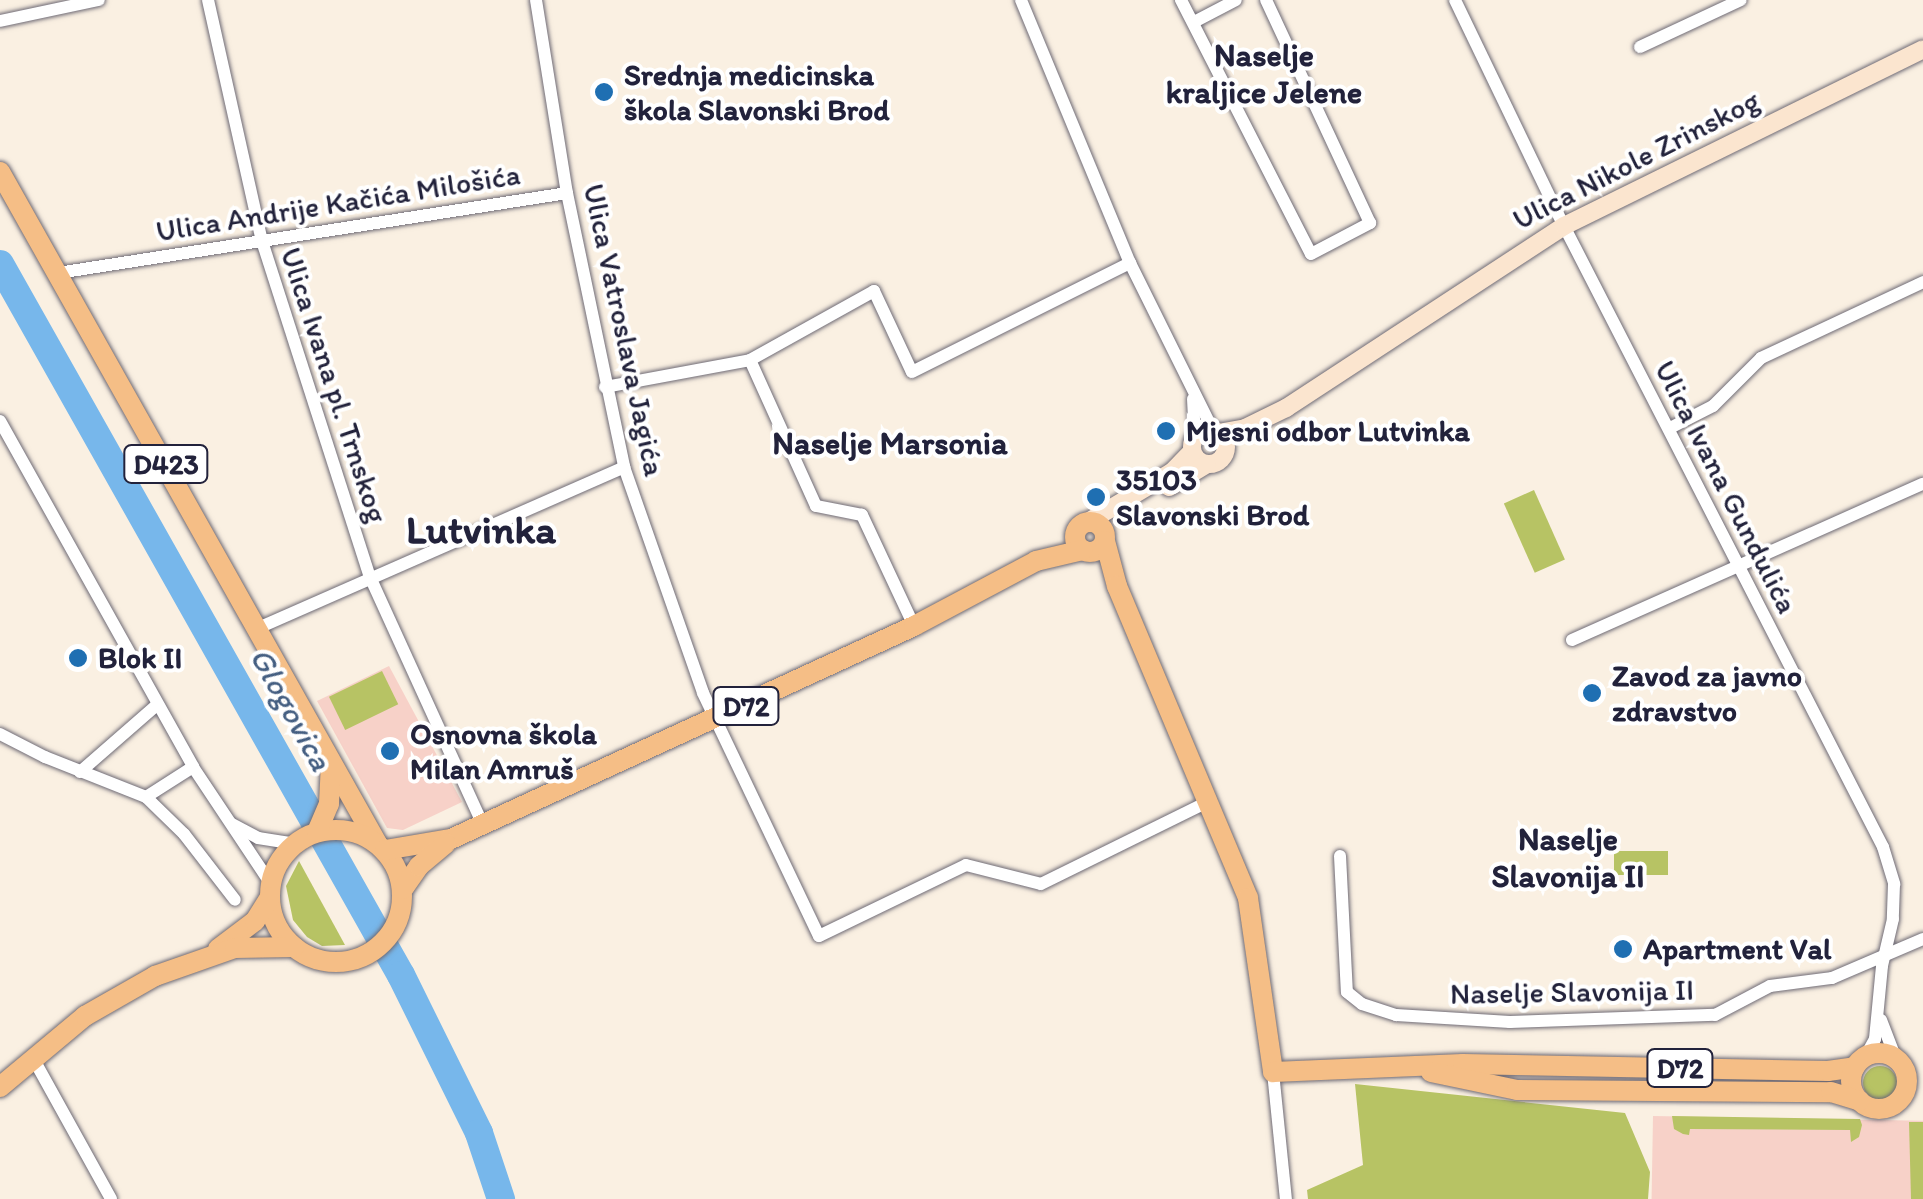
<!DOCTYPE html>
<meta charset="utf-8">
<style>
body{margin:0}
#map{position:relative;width:1923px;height:1199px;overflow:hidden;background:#faf0e2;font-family:Itim,sans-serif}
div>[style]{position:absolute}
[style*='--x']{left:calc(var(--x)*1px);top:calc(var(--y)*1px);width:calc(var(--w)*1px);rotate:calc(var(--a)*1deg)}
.built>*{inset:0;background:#f7d1c8;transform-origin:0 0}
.green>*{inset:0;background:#b7c364;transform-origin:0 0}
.round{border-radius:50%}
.river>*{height:28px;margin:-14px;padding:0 14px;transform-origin:14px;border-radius:14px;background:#77b7eb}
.roads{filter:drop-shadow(0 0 2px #6e6a75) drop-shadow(0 0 2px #6e6a75)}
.street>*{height:12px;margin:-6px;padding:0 6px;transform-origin:6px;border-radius:6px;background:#fff}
.secondary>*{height:18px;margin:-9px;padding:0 9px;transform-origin:9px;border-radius:9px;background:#fbe5cf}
.secondary>.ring{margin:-9px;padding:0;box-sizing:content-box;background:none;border:18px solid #fbe5cf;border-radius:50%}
.primary>*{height:20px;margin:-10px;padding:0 10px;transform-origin:10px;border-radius:10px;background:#f5be86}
.primary>.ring{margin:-10px;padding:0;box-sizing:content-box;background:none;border:20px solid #f5be86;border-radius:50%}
.dots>*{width:28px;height:28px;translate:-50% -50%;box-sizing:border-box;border:5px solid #fff;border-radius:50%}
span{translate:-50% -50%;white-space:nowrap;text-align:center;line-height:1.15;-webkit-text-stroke:8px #fff;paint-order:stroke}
.shield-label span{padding:2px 8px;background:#fff;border:2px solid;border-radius:8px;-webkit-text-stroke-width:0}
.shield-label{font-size:28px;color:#22223b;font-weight:700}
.poi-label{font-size:30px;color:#22223b;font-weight:700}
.left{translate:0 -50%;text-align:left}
.street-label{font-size:30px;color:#22223b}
.neighbourhood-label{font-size:32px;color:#22223b;font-weight:700}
.water-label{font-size:32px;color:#445e81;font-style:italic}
.district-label{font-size:40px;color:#22223b;font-weight:700}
</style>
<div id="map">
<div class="built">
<i style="clip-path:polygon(389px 666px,462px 802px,403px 830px,387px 828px,317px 701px)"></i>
<i style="left:1653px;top:1116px;width:270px;height:83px;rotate:1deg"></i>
</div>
<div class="green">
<i style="left:1534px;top:490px;width:76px;height:33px;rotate:66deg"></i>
<i style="left:382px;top:671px;width:37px;height:59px;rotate:64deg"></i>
<i style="left:1614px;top:851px;width:54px;height:24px"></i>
<i style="clip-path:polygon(299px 861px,345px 945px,322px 946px,307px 937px,293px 920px,286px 886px)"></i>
<i class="round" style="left:1863px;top:1066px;width:34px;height:34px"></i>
<i style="clip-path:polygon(1355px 1084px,1625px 1113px,1650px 1172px,1648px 1199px,1308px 1199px,1307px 1190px,1363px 1165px)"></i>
<i style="clip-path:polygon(1672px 1116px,1860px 1119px,1862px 1125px,1859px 1137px,1851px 1142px,1850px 1130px,1690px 1129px,1689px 1135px,1683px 1134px,1674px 1129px)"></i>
<i style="clip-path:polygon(1909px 1122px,1923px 1122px,1923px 1199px,1911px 1199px)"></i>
</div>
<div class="river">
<i style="--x:0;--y:264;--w:816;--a:60.58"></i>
<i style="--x:401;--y:975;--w:176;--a:63.7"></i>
<i style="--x:479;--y:1133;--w:70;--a:71.6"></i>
</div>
<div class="roads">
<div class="street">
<i style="--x:208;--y:0;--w:244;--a:77.4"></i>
<i style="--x:261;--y:238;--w:356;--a:72.2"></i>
<i style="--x:370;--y:577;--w:273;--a:65.5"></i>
<i style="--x:536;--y:0;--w:195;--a:80.9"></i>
<i style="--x:567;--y:193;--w:280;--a:78.2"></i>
<i style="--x:624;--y:467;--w:239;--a:70.7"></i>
<i style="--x:703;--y:693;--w:269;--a:64.5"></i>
<i style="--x:819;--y:936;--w:163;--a:-25.8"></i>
<i style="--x:966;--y:865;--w:77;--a:14.2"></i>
<i style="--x:1041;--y:884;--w:186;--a:-26.2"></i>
<i style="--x:1021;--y:0;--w:285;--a:67.5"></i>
<i style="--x:1130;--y:263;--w:186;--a:63.6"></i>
<i style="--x:1181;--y:0;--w:285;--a:62.9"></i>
<i style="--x:1311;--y:254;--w:67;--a:-27.7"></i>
<i style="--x:1370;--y:223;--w:246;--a:-115"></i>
<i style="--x:1455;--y:0;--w:251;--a:64.3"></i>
<i style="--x:1564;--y:226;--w:698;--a:62.81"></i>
<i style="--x:1883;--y:847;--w:39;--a:73"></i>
<i style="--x:1894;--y:884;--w:35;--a:92"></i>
<i style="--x:1893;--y:919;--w:48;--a:103.2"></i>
<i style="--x:1882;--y:966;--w:73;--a:95.5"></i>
<i style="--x:1875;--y:1039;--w:21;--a:119"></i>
<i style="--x:0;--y:21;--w:101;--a:-12"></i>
<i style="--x:1194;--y:22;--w:47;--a:-27.6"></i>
<i style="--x:1640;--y:47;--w:111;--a:-25"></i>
<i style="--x:58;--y:273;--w:515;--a:-8.93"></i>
<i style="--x:605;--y:387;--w:147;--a:-10.5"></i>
<i style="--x:1193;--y:399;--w:38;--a:87"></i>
<i style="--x:0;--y:421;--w:396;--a:60.8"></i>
<i style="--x:193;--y:767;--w:141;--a:56.3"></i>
<i style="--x:1670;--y:428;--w:48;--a:-27.1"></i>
<i style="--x:1713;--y:406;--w:68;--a:-45"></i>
<i style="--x:1761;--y:358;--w:179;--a:-25.1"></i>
<i style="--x:914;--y:626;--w:123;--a:-115.1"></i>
<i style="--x:862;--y:515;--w:47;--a:-168.9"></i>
<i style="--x:816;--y:506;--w:160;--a:-114.3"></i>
<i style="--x:750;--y:360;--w:142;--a:-29.1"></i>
<i style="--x:874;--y:291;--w:89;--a:64.9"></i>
<i style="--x:912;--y:372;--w:244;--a:-26.6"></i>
<i style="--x:258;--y:628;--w:400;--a:-23.7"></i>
<i style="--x:1572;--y:640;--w:384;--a:-24"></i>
<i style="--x:0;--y:734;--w:51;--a:27.1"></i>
<i style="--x:45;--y:757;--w:109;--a:21.6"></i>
<i style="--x:146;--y:797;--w:53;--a:44.2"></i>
<i style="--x:184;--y:834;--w:83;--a:52.3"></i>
<i style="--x:80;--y:772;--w:103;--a:-41.1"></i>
<i style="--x:146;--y:797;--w:56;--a:-32.6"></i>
<i style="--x:232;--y:824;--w:30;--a:28"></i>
<i style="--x:258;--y:838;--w:37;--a:9"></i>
<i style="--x:1340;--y:856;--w:136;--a:87.1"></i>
<i style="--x:1347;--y:992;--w:19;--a:39"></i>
<i style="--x:1362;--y:1004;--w:36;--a:18"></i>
<i style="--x:1396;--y:1015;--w:114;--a:3.5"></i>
<i style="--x:1510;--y:1022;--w:205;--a:-2"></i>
<i style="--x:1715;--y:1015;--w:62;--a:-27.8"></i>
<i style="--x:1770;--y:986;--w:63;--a:-7.4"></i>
<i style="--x:1832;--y:978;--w:99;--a:-23.2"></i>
<i style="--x:1881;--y:1020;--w:42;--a:69"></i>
<i style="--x:33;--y:1058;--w:161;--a:61"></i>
<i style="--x:1273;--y:1072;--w:128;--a:84.2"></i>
</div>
<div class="secondary">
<i class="ring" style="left:1192px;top:430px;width:16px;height:16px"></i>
<i style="--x:1218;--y:433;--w:27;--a:-10"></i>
<i style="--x:1245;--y:428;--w:46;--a:-26"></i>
<i style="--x:1286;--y:408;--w:332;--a:-33.2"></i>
<i style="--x:1564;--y:226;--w:400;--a:-26.2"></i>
<i style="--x:1169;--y:487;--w:44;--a:-31.2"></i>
<i style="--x:1088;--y:522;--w:98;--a:-30.8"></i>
<i style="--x:1172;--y:472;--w:29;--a:-46"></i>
</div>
<div class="primary">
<i style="--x:0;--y:172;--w:770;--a:60.67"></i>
<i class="ring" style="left:1075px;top:522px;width:10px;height:10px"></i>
<i style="--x:1105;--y:541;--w:47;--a:75.1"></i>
<i style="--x:1117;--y:586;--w:338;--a:67.2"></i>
<i style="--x:1248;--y:898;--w:176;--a:81.8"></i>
<i style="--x:1273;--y:1072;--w:190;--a:-2.4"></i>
<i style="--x:1463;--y:1064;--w:365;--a:1.1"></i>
<i style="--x:1828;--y:1071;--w:27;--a:-8"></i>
<i class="ring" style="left:270px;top:830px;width:112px;height:112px"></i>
<i style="--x:317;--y:832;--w:30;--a:-67"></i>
<i style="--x:329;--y:804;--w:41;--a:-87.2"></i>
<i style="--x:385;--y:850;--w:67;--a:-9.5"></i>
<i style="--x:451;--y:839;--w:510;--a:-24.7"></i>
<i style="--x:914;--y:626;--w:138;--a:-28"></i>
<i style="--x:1036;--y:561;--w:48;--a:-13.2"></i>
<i style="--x:403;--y:889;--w:28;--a:-55"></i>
<i style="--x:419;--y:866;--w:35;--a:-40"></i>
<i style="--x:218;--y:949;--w:46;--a:-37.1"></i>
<i style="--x:255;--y:921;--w:28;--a:-58"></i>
<i class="ring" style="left:1851px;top:1053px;width:36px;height:36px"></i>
<i style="--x:1431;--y:1072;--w:88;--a:11.8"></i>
<i style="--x:1517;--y:1090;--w:314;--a:0.4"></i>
<i style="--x:1831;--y:1092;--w:30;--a:17"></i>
<i style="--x:0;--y:1087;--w:111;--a:-39.9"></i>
<i style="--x:85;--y:1016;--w:81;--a:-29.7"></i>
<i style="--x:155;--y:976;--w:85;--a:-19.3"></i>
<i style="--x:235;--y:948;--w:59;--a:-1"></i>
</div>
</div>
<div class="dots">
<i style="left:604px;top:92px;background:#1f6fb2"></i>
<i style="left:1166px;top:431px;background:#1f6fb2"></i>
<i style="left:1096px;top:497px;background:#1f6fb2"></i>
<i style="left:78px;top:658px;background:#1f6fb2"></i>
<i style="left:1592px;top:693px;background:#1f6fb2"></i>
<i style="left:390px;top:751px;background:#1f6fb2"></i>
<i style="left:1623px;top:949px;background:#1f6fb2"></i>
</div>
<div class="shield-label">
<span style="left:166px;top:464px">D423</span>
<span style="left:746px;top:706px">D72</span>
<span style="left:1680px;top:1068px">D72</span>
</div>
<div class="poi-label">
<span class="left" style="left:624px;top:92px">Srednja medicinska<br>škola Slavonski Brod</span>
<span class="left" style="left:1186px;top:431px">Mjesni odbor Lutvinka</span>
<span class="left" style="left:1116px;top:497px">35103<br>Slavonski Brod</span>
<span class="left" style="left:98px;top:658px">Blok II</span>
<span class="left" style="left:1612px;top:693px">Zavod za javno<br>zdravstvo</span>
<span class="left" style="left:410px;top:751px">Osnovna škola<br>Milan Amruš</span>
<span class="left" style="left:1643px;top:949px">Apartment Val</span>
</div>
<div class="street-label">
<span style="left:1636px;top:160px;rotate:-27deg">Ulica Nikole Zrinskog</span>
<span style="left:338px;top:203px;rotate:-9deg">Ulica Andrije Kačića Milošića</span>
<span style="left:624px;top:330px;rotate:78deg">Ulica Vatroslava Jagića</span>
<span style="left:334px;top:385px;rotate:72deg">Ulica Ivana pl. Trnskog</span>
<span style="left:1726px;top:487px;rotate:63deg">Ulica Ivana Gundulića</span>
<span style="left:1572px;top:992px;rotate:-1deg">Naselje Slavonija II</span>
</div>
<div class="neighbourhood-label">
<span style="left:1264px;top:74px">Naselje<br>kraljice Jelene</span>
<span style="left:890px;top:443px">Naselje Marsonia</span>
<span style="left:1568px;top:858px">Naselje<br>Slavonija II</span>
</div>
<div class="water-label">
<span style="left:291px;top:709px;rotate:61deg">Glogovica</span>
</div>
<div class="district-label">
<span style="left:481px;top:529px">Lutvinka</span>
</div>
</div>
